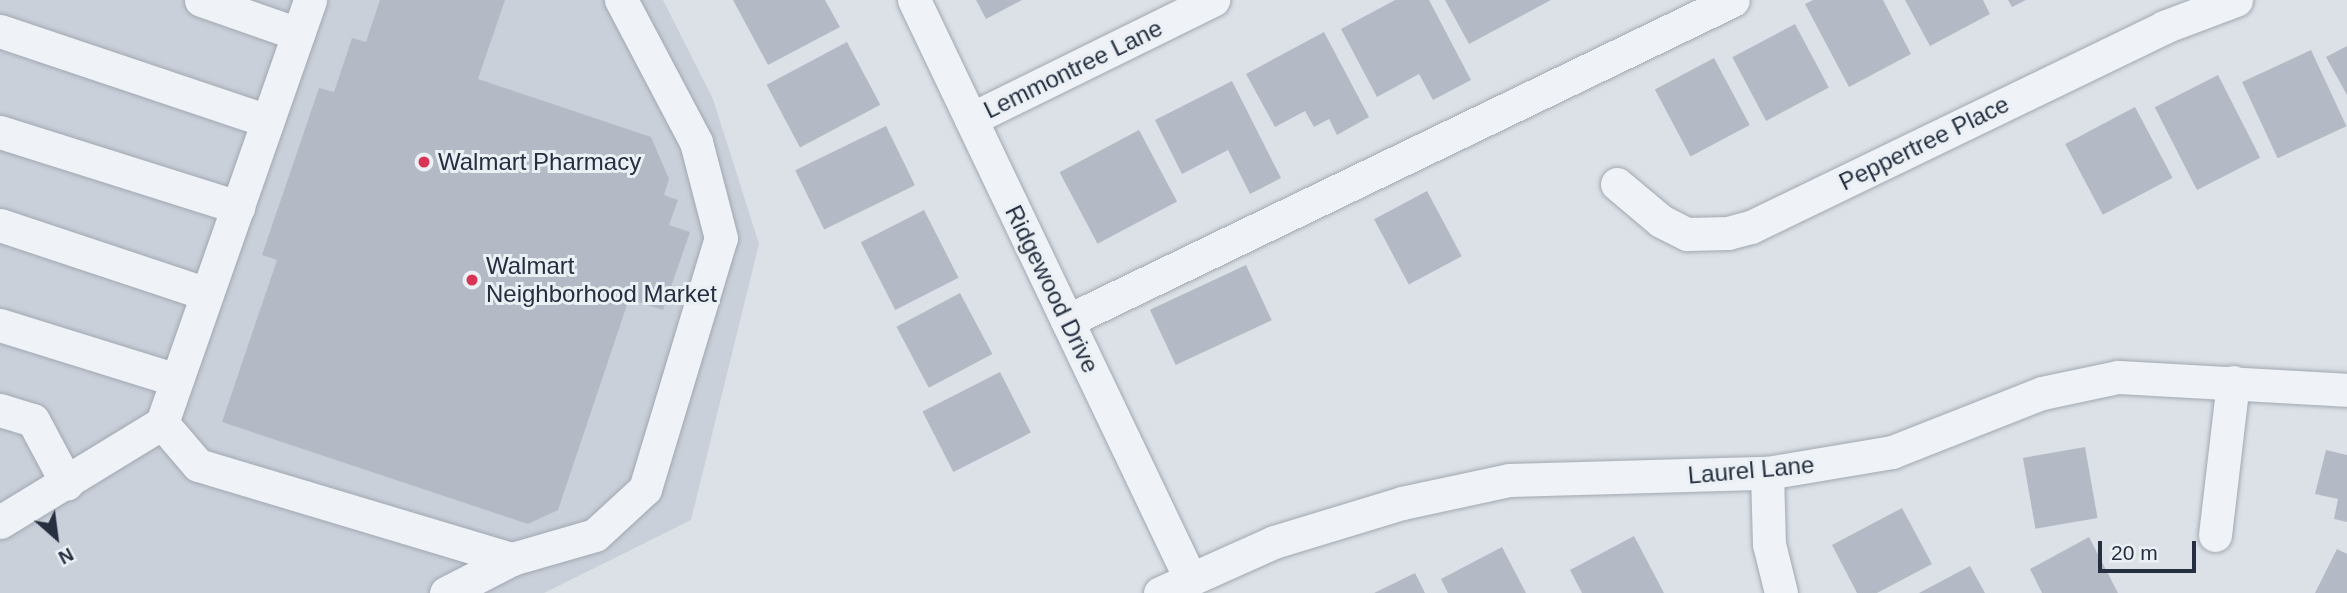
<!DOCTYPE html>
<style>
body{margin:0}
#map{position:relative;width:2347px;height:593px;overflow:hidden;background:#dce1e7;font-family:Helvetica,sans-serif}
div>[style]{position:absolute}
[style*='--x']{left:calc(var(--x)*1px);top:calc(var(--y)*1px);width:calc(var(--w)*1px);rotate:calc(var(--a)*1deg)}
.built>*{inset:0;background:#cad0da}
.building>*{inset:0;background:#b3bac5;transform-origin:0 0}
.roads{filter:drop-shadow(0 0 2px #a1a8b1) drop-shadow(0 0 2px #a1a8b1)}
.minor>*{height:33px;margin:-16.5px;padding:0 16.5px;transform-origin:16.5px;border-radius:16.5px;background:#eff2f6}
.dots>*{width:19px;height:19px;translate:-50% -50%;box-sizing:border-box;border:4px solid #ebf0f5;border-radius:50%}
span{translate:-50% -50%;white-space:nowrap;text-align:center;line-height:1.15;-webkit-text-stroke:6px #ebf0f5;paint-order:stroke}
.street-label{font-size:24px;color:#252f3f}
.poi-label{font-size:24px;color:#252f3f}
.left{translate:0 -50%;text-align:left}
.north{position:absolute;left:21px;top:502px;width:70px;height:70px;-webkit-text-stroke:5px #ebf0f5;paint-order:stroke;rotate:152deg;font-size:19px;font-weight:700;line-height:28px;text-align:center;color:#252f3f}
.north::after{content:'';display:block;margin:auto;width:24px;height:32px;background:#252f3f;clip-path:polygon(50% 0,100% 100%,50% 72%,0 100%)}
.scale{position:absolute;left:2098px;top:541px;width:98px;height:32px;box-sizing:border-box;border:4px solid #252f3f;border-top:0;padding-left:9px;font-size:21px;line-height:24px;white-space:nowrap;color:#252f3f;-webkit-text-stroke:5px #ebf0f5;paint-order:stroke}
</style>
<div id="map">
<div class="built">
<i style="clip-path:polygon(0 0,663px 0,713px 99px,759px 244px,691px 520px,544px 593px,0 593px)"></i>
</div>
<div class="building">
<i style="clip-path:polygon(380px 0,505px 0,478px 79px,651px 137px,669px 179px,664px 195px,678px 200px,669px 225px,690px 232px,663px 310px,629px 299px,558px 510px,528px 524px,222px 422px,277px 260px,262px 255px,319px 88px,334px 92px,352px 38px,366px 42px)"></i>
<i style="clip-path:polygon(733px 0,825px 0,840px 27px,768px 65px)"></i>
<i style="clip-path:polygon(976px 0,1022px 0,986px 19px)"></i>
<i style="clip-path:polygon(1395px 0,1429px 0,1471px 80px,1433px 100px,1419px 74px,1377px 97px,1341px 29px)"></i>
<i style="clip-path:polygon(1445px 0,1551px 0,1469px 44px)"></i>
<i style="clip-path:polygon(1813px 0,1883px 0,1911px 54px,1849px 87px,1805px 4px)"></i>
<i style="clip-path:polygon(1905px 0,1983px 0,1990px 14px,1930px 46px)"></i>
<i style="clip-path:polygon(2008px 0,2026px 0,2012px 7px)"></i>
<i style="left:1795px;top:24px;width:72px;height:71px;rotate:62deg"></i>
<i style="clip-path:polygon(1324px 32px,1369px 117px,1337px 135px,1329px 119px,1314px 127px,1305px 111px,1275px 127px,1246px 74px)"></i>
<i style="left:847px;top:42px;width:71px;height:91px;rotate:62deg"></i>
<i style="clip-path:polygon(2347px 46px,2347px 95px,2326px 57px)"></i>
<i style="left:2311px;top:50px;width:84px;height:76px;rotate:65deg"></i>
<i style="left:1714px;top:58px;width:76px;height:67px;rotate:62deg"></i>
<i style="left:2218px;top:75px;width:93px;height:71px;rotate:63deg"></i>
<i style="clip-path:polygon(1232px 81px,1281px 178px,1250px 194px,1228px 150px,1182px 174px,1155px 120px)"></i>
<i style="left:2135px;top:107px;width:80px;height:79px;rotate:62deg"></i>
<i style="left:886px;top:126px;width:66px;height:101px;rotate:64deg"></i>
<i style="left:1139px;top:130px;width:81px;height:90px;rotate:62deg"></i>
<i style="left:1427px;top:191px;width:74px;height:60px;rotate:62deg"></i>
<i style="left:924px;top:210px;width:76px;height:71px;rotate:63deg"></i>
<i style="left:1246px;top:265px;width:61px;height:106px;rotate:65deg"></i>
<i style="left:960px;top:293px;width:69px;height:72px;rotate:62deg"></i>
<i style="left:1000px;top:372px;width:68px;height:87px;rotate:63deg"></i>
<i style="left:2085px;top:447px;width:72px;height:63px;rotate:80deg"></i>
<i style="clip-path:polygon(2326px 450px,2347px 455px,2347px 522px,2334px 519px,2338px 499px,2315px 494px)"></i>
<i style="clip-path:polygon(1902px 508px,1932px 564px,1877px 593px,1857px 593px,1832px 545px)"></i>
<i style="clip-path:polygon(1634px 536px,1664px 593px,1582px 593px,1570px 570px)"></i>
<i style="clip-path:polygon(2089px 537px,2118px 593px,2042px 593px,2030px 569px)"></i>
<i style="clip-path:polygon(1502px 547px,1526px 593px,1448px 593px,1441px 579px)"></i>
<i style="clip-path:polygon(2337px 549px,2347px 554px,2347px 593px,2315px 593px)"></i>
<i style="clip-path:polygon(1970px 566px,1985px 593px,1919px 593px)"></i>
<i style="clip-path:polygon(1415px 573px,1425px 593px,1374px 593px)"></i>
</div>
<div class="roads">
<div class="minor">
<i style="--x:201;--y:0;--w:103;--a:19.3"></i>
<i style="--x:914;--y:0;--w:641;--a:64.48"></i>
<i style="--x:0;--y:31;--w:282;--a:18.6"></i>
<i style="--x:971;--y:119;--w:270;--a:-26.2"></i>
<i style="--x:0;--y:132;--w:250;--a:17.5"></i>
<i style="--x:1617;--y:184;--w:57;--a:40.1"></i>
<i style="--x:1661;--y:221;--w:29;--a:27"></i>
<i style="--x:1687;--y:234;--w:41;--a:-1.4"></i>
<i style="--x:1728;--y:233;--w:24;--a:-15"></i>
<i style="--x:1751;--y:227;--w:459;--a:-25.8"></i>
<i style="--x:2164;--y:27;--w:77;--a:-20.6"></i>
<i style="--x:0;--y:225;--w:218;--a:18.4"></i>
<i style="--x:1067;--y:321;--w:739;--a:-25.73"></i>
<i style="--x:0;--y:325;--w:185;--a:17.3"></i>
<i style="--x:0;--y:410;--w:34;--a:17"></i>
<i style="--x:33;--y:420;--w:72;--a:62"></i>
<i style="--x:162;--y:423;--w:55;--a:49.4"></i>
<i style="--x:198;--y:465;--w:328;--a:16.7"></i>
<i style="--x:512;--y:559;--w:86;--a:-16.1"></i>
<i style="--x:595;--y:535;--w:68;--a:-42.6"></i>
<i style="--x:645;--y:489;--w:262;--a:-73.2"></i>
<i style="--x:721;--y:238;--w:99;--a:-104.6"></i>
<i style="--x:696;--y:142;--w:161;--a:-117.8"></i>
<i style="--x:1767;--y:473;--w:71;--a:88.4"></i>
<i style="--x:1769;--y:544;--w:50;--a:76.2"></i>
<i style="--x:0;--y:522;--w:190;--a:-31.4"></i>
<i style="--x:162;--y:423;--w:448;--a:-70.7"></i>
<i style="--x:2215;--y:535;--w:154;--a:-83.3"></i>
<i style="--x:446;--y:593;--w:74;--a:-27.3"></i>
<i style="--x:1160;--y:593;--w:125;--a:-24.1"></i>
<i style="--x:1274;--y:542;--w:134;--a:-16.9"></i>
<i style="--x:1402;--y:503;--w:109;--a:-12.1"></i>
<i style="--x:1509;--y:480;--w:258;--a:-1.6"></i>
<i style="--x:1767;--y:473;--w:127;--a:-9.5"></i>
<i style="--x:1892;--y:452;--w:161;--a:-21.5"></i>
<i style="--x:2042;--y:393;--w:78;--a:-11.9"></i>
<i style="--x:2118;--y:377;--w:229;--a:3.2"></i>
</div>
</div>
<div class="dots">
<i style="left:424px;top:162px;background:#d83556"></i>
<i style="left:472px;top:280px;background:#d83556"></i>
</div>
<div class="street-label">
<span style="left:1073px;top:69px;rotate:-26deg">Lemmontree Lane</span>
<span style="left:1924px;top:143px;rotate:-26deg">Peppertree Place</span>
<span style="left:1052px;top:289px;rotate:64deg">Ridgewood Drive</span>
<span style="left:1751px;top:470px;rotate:-5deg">Laurel Lane</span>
</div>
<div class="poi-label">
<span class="left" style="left:438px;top:162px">Walmart Pharmacy</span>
<span class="left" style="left:486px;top:280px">Walmart<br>Neighborhood Market</span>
</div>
<div class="north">N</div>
<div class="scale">20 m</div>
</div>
